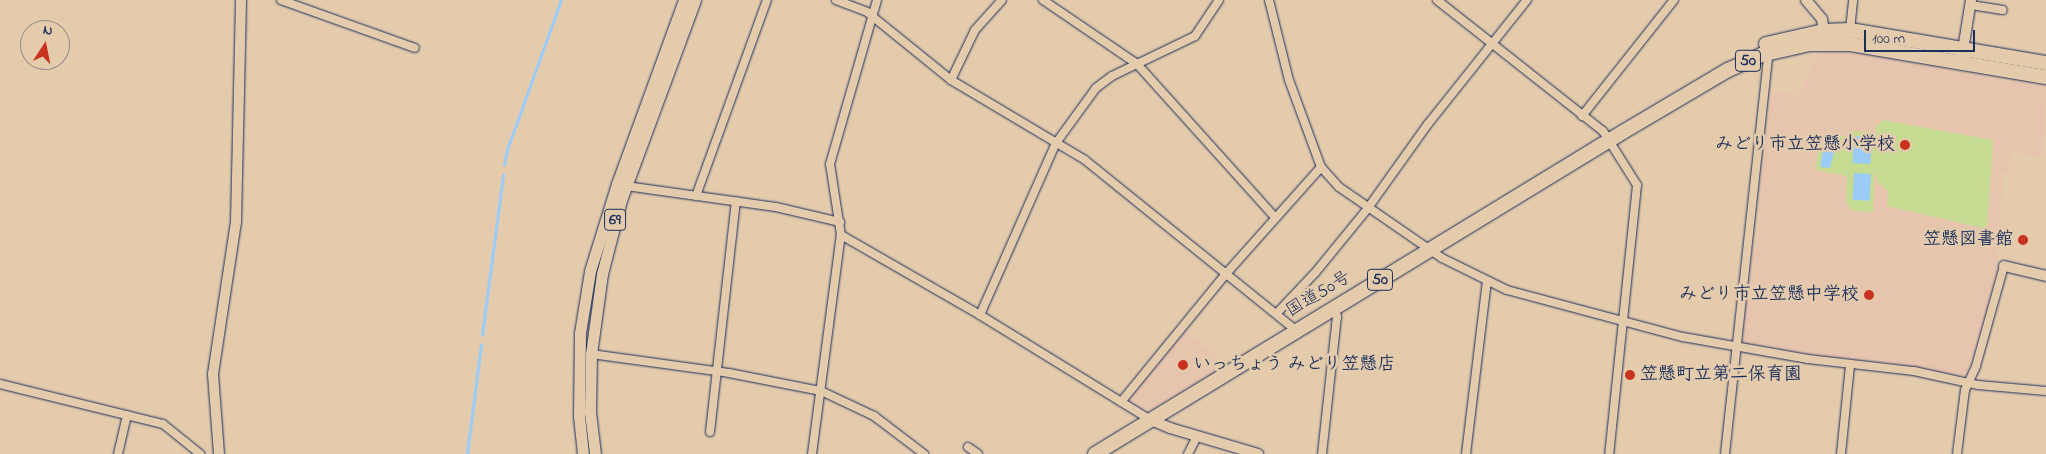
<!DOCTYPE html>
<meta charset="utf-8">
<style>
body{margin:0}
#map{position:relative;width:2046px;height:454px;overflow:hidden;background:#e4cbac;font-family:"Indie Flower","Klee One",sans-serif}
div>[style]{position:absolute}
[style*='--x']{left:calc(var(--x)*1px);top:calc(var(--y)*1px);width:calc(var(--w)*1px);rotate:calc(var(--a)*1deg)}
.built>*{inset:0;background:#e7c4ad}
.green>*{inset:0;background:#c5db91}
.water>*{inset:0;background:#9bcbf7;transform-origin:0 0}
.stream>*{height:2.5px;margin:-1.25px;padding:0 1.25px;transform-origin:1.25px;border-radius:1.25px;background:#9bcbf7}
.roads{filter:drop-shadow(0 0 1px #1b2f5e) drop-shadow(0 0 1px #1b2f5e)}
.street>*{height:8px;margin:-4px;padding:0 4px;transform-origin:4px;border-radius:4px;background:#e4cbac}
.secondary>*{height:10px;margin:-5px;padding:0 5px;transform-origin:5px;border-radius:5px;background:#e4cbac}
.primary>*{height:11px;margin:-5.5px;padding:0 5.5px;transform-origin:5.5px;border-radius:5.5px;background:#e4cbac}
.highway>*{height:14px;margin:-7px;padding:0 7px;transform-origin:7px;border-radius:7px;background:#e4cbac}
.dots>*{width:14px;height:14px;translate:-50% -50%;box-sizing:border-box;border:2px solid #e4cbac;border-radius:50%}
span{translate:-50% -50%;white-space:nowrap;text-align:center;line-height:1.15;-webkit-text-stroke:5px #e4cbac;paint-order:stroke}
.shield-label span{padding:1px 4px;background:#e4cbac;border:1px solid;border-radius:4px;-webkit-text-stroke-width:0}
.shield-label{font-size:16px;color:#1b2f5e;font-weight:700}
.poi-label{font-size:18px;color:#1b2f5e;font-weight:700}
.right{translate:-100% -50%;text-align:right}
.left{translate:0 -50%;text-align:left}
.street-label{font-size:18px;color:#1b2f5e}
.north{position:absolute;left:20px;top:20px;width:50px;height:50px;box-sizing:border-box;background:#e4cbac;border:1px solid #948d8d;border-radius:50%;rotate:11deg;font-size:14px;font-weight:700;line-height:20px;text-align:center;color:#1b2f5e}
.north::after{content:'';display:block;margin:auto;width:18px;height:22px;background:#c8321e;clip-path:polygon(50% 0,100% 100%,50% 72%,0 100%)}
.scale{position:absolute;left:1864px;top:30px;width:111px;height:22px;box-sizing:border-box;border:2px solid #1b2f5e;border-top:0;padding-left:6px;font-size:15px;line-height:18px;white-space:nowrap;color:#1b2f5e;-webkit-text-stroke:4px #e4cbac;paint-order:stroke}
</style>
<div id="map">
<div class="built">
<i style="clip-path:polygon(1819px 52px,1860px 53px,2008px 81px,2011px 84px,2014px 82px,2046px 86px,2043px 152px,2040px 157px,2010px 151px,2009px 173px,2003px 172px,1997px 269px,1977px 346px,1966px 376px,1888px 363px,1823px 357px,1743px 342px,1753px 253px,1761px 216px,1758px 208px,1772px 91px,1800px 96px,1810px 68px)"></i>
<i style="clip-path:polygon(1184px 330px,1227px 366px,1146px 413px,1128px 400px)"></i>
</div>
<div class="green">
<i style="clip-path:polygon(1883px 120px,1993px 140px,1987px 229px,1887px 206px,1888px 191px,1878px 182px,1875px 170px,1873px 213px,1851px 210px,1846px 202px,1847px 176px,1815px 170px,1819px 145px,1837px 148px,1838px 137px,1849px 135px,1849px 131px,1873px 132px,1876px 136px,1876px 127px)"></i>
</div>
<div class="water">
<i style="left:1854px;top:136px;width:18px;height:27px;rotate:3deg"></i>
<i style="clip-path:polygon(1823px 150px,1834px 152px,1830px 168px,1820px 167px)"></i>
<i style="left:1854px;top:173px;width:17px;height:27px;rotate:3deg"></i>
</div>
<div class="stream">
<i style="--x:504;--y:165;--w:15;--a:-79"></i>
<i style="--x:507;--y:150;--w:159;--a:-70.2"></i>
<i style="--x:482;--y:335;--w:161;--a:-82.5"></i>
<i style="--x:467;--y:454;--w:110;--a:-82.7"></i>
</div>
<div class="roads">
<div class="street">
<i style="--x:281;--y:0;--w:142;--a:19.7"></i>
<i style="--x:836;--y:0;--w:33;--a:21"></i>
<i style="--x:867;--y:12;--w:108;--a:39"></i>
<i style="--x:951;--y:80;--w:156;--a:30.8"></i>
<i style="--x:1085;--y:160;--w:272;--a:38.9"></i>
<i style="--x:1043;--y:0;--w:114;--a:34.2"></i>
<i style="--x:1137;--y:64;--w:206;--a:48"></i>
<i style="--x:1269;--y:0;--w:82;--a:76"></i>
<i style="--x:1289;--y:80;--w:93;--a:69.8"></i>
<i style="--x:1321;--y:167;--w:27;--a:48"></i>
<i style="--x:1339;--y:187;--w:125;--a:34.6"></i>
<i style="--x:1442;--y:258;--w:72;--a:26.2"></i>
<i style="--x:1507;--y:290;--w:182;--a:15"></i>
<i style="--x:1683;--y:337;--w:127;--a:10"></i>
<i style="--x:1808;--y:359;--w:107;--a:6.5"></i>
<i style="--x:1914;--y:371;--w:66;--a:12.3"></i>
<i style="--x:1978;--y:385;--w:68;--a:5"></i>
<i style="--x:1437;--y:0;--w:211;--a:38.3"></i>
<i style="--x:1603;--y:131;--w:64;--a:57.8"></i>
<i style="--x:1637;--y:185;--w:270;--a:95.9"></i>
<i style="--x:1971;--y:5;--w:32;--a:9"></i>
<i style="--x:1850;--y:30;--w:30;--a:-84"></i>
<i style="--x:951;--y:80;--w:55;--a:-64.4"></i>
<i style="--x:975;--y:30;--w:40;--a:-48"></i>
<i style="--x:1582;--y:116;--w:148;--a:-51.6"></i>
<i style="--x:626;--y:186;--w:151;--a:8"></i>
<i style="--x:776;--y:207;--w:66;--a:13.2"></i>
<i style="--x:696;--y:196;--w:208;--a:-70.1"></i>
<i style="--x:841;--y:235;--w:160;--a:29.9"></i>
<i style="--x:980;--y:315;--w:201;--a:31.6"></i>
<i style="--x:1277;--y:313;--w:55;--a:-46.5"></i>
<i style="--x:1315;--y:273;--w:84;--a:-50.8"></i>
<i style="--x:1368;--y:208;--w:103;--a:-54.5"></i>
<i style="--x:1428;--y:124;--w:159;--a:-51.4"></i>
<i style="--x:980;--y:315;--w:188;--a:-66.2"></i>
<i style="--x:1056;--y:143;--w:68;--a:-54"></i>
<i style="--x:1096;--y:88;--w:20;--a:-37"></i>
<i style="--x:1112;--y:76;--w:92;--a:-25.7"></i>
<i style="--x:1195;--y:36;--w:43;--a:-56.3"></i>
<i style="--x:591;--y:354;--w:139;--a:7.8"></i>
<i style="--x:729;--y:373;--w:94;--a:11.1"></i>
<i style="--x:821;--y:391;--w:59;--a:25.3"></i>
<i style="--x:874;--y:416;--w:63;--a:37.2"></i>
<i style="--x:0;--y:384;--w:168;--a:13.8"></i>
<i style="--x:163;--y:424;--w:48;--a:39"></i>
<i style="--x:1121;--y:402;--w:163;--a:-50.7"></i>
<i style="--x:1224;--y:276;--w:146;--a:-48.3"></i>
<i style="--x:710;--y:432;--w:232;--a:-83.6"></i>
<i style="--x:968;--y:447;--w:12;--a:35"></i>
<i style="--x:118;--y:454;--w:40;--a:-77"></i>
<i style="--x:812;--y:454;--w:221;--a:-82.5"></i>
<i style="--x:841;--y:235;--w:72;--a:-98.8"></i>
<i style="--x:830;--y:164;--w:171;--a:-74"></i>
<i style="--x:1188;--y:454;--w:20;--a:-63"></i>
<i style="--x:1322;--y:454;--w:138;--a:-83.8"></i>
<i style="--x:1337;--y:317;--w:9;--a:-103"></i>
<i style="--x:1466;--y:454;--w:175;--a:-83.1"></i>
<i style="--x:1725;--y:454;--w:404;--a:-83.8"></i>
<i style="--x:1841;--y:454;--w:89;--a:-84.2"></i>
<i style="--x:1957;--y:454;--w:64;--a:-82.9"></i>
<i style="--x:1965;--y:390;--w:26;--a:-65"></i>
<i style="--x:1976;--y:366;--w:104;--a:-74.4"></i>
</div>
<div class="secondary">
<i style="--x:1806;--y:0;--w:25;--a:50"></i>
<i style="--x:1822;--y:19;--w:12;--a:81"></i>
<i style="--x:1962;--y:56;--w:57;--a:-80.9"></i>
<i style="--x:2004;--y:266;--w:43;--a:13.4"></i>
<i style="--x:1151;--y:420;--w:21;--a:23"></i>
<i style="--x:1170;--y:428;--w:92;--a:16.5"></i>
<i style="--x:219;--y:454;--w:80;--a:-94.3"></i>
<i style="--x:213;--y:374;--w:154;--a:-81.4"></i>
<i style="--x:236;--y:222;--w:222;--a:-88.7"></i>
</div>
<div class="primary">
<i style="--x:583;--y:454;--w:39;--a:-96"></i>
<i style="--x:579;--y:415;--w:82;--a:-89.3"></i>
<i style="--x:580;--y:333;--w:63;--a:-80.8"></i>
<i style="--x:590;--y:271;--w:91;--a:-72.8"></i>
<i style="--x:617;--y:184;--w:196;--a:-70"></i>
<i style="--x:595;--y:454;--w:42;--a:-96.8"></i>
<i style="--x:590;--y:412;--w:58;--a:-89"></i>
<i style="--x:591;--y:354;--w:81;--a:-82.2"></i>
<i style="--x:602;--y:274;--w:76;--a:-75.6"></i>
<i style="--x:621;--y:200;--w:213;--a:-69.7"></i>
</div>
<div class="highway">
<i style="--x:1766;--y:44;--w:59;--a:-12.6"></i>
<i style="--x:1824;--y:31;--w:26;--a:-2"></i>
<i style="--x:1850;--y:30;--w:199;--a:9.6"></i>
<i style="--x:1095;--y:454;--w:618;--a:-31.38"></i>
<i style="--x:1623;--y:132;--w:122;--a:-30.6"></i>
<i style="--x:1728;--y:70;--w:36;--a:-24"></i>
<i style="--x:1761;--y:55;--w:50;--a:-12.7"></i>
<i style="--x:1810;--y:44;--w:40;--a:0"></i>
<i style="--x:1850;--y:44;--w:199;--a:9.6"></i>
</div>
</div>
<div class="dots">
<i style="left:1905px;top:145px;background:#c8321e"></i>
<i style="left:2023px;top:240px;background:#c8321e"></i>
<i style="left:1869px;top:295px;background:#c8321e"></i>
<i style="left:1183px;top:365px;background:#c8321e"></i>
<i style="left:1630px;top:375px;background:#c8321e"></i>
</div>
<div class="shield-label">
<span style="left:1748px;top:61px">50</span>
<span style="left:615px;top:220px">69</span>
<span style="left:1380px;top:280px">50</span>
</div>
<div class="poi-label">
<span class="right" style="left:1895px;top:145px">みどり市立笠懸小学校</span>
<span class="right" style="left:2013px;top:240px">笠懸図書館</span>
<span class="right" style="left:1859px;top:295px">みどり市立笠懸中学校</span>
<span class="left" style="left:1193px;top:365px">いっちょう みどり笠懸店</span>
<span class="left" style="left:1640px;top:375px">笠懸町立第二保育園</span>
</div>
<div class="street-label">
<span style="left:1319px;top:295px;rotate:-31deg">国道50号</span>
</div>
<div class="north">N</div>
<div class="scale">100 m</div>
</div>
